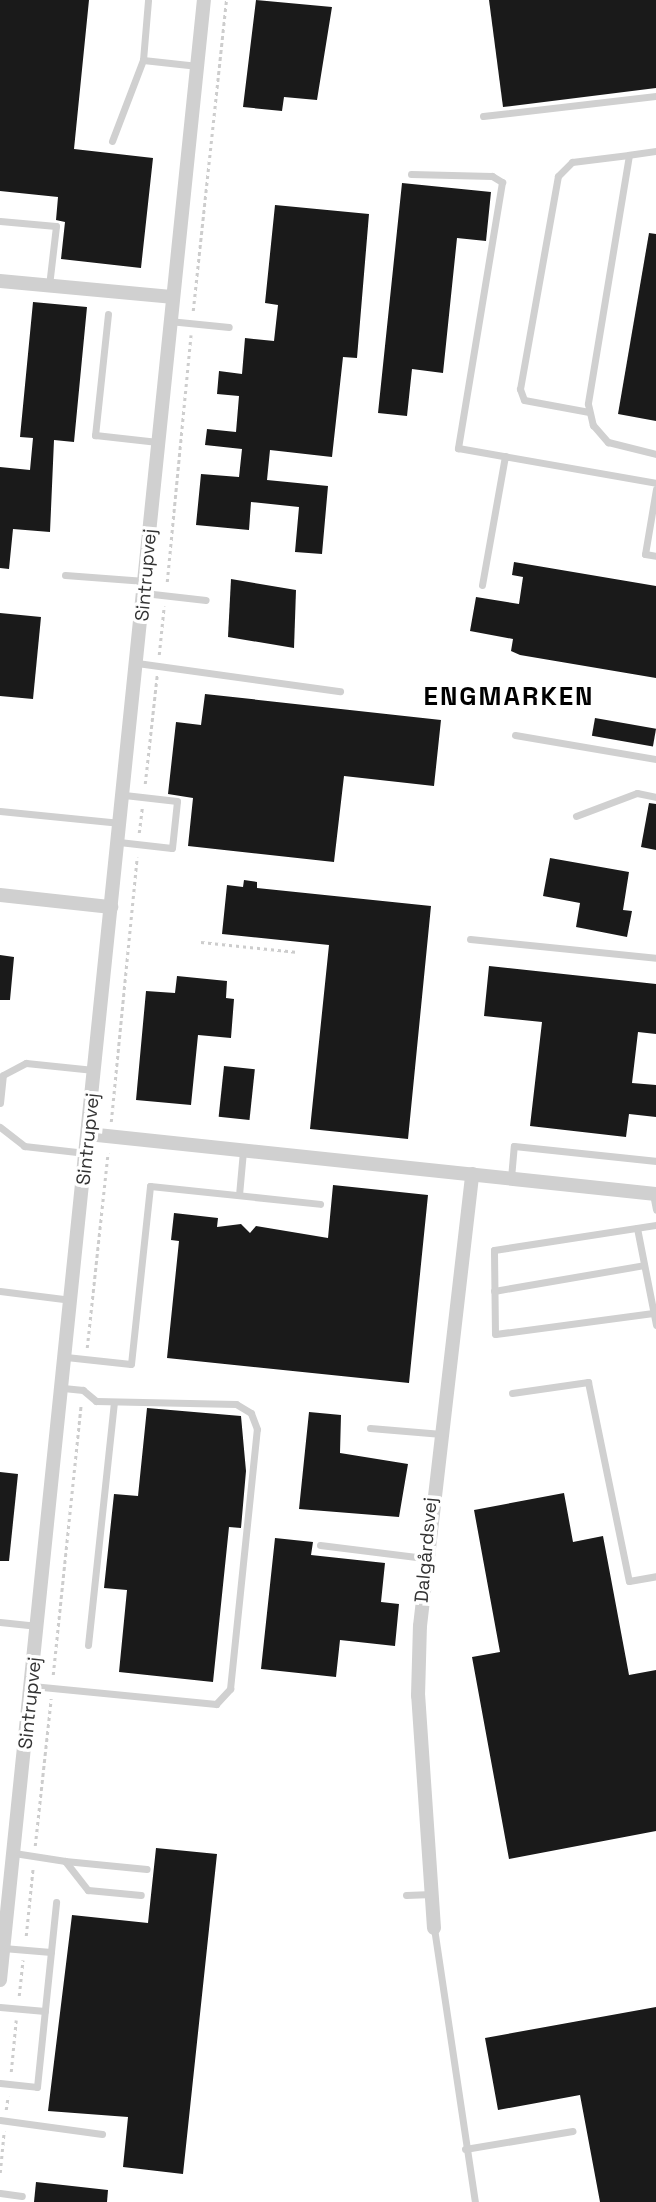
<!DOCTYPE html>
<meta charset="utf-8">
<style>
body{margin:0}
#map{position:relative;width:656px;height:2202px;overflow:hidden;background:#fff;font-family:"Space Grotesk",sans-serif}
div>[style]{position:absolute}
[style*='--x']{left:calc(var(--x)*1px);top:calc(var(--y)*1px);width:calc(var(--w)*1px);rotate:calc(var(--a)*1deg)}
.building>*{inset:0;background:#1a1a1a;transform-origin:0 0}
.path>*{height:2.5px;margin-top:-1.25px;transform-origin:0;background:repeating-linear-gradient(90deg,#cdcdcd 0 3.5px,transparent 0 7px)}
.lane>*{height:7px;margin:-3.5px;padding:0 3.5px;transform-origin:3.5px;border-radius:3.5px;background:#d0d0d0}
.street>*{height:14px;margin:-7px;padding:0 7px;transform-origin:7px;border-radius:7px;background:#d0d0d0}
span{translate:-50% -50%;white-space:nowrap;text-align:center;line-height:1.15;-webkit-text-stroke:7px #fff;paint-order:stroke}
.street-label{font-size:19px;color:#333}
.district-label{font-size:26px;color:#000;font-weight:700;letter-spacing:2px}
</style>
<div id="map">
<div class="building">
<i style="clip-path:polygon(0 0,89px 0,74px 149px,153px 158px,141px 268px,61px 259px,65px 222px,56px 220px,58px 197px,0 191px)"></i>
<i style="clip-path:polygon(256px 0,332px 7px,317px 100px,284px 97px,282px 111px,243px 107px)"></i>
<i style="clip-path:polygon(489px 0,656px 0,656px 88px,503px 107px)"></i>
<i style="clip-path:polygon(402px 183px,491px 192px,486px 241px,457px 238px,443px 373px,412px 369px,407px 416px,378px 413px)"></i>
<i style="clip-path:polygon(275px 205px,369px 214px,357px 358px,343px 357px,332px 457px,270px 450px,267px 480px,328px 486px,322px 554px,295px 552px,299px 507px,251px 502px,249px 530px,196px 525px,201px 474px,239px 477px,242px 449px,205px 445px,207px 429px,236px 432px,239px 396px,217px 394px,219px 371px,242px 374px,245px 338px,274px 341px,278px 305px,265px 303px)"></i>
<i style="clip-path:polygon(649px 233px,656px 234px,656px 421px,618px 414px)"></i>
<i style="clip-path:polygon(33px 302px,87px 307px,74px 442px,54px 440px,50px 532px,13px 529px,9px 569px,0 568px,0 467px,30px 470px,33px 438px,20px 437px)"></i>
<i style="clip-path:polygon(514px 562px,656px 586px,656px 678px,520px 655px,511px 651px,513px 639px,470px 631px,476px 597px,519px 604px,523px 577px,512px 575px)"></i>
<i style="clip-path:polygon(231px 579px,296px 590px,294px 648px,228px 637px)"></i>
<i style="clip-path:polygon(0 613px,41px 617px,33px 699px,0 696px)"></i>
<i style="clip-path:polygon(205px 694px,441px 720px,434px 786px,344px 776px,334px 862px,188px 846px,193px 798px,168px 794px,176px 722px,201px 725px)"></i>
<i style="left:595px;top:718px;width:62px;height:18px;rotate:10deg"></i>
<i style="clip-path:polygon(649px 803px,656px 804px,656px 850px,641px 847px)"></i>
<i style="clip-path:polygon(550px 858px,629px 872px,623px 910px,632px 911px,627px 937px,576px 927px,580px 903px,543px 896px)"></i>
<i style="clip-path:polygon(244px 880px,257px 882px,257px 888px,431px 906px,408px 1139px,310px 1129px,329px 945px,222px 934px,227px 885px,243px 887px)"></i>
<i style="clip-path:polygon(0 955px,14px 957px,10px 1000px,0 1000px)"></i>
<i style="clip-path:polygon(489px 966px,656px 984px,656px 1034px,638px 1032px,632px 1083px,656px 1085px,656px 1117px,629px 1114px,626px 1137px,530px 1126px,542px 1022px,484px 1016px)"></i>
<i style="clip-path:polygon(177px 976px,227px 981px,226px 998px,234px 999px,231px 1038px,198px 1035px,191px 1105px,136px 1100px,146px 991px,175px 993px)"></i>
<i style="left:224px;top:1066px;width:31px;height:51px;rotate:6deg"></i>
<i style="clip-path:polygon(333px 1185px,428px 1195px,409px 1383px,167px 1358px,179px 1241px,171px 1240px,174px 1213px,218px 1218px,217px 1227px,241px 1224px,250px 1233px,256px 1226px,328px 1238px)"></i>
<i style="clip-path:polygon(147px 1408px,241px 1416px,246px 1471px,241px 1528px,229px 1527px,213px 1682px,119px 1672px,127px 1590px,104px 1588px,114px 1494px,138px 1496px)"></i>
<i style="clip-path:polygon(309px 1412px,341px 1415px,340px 1453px,408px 1464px,399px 1517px,299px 1509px)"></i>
<i style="clip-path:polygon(0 1472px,18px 1474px,9px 1561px,0 1561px)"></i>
<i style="clip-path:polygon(564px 1493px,573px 1542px,603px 1536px,629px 1675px,656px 1670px,656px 1831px,509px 1859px,472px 1657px,500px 1652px,474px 1510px)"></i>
<i style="clip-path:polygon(275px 1538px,313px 1542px,311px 1555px,385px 1563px,381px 1602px,399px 1604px,395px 1646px,340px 1640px,336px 1677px,261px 1669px)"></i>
<i style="clip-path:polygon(156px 1848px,217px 1854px,183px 2174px,123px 2167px,128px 2117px,48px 2111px,72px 1915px,148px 1923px)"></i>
<i style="clip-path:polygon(656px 2007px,656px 2202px,600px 2202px,580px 2095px,498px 2110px,485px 2038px)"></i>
<i style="clip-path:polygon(36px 2182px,108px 2190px,107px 2202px,34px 2202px)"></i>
</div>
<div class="path">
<i style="--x:193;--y:311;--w:313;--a:-83.9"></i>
<i style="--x:167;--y:582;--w:248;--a:-84.5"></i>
<i style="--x:159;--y:655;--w:49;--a:-84.2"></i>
<i style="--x:145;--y:784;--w:109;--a:-83.7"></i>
<i style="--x:139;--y:833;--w:25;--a:-83"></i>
<i style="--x:201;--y:942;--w:97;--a:5.9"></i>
<i style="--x:111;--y:1122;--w:266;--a:-84.4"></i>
<i style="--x:87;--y:1348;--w:196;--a:-83.9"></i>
<i style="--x:53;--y:1675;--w:272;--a:-84.1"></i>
<i style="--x:35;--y:1846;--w:148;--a:-83.8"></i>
<i style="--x:26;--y:1936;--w:69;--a:-84.2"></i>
<i style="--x:19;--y:1996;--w:36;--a:-84"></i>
<i style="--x:11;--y:2072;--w:52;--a:-84.5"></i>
<i style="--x:6;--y:2110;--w:14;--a:-82"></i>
<i style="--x:0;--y:2173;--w:42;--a:-84.6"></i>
</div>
<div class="lane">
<i style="--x:143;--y:60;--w:55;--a:6.2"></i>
<i style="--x:483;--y:116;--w:174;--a:-6.6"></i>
<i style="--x:112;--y:141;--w:87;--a:-69.1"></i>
<i style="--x:143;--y:60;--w:60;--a:-85.2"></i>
<i style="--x:656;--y:151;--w:27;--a:172"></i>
<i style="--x:629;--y:155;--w:252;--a:99.4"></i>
<i style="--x:588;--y:404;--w:22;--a:77"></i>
<i style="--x:593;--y:425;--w:23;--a:49"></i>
<i style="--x:608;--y:442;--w:49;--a:14"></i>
<i style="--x:411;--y:174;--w:81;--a:1.4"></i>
<i style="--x:492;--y:176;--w:12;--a:31"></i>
<i style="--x:502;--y:182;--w:270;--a:99.4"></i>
<i style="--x:458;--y:448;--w:201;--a:10"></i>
<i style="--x:0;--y:221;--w:56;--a:5.1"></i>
<i style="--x:56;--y:226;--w:60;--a:96.7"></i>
<i style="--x:108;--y:314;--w:122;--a:96.1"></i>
<i style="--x:95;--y:435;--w:63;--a:6.3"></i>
<i style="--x:169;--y:321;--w:60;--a:5.7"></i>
<i style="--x:589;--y:412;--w:66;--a:-169.5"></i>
<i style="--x:524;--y:400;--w:12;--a:-110"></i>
<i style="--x:520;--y:389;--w:216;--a:-79.9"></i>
<i style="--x:558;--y:176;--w:20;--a:-45"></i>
<i style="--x:572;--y:162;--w:57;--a:-7"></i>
<i style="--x:656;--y:489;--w:66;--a:99.6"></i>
<i style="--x:645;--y:554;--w:11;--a:10"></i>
<i style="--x:65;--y:575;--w:80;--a:4.3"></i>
<i style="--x:482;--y:585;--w:131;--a:-79.9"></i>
<i style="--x:144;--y:593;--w:62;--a:6.4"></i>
<i style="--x:137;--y:663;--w:205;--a:7.9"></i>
<i style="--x:515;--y:735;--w:143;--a:9.7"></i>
<i style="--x:0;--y:811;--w:121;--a:5.7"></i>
<i style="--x:576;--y:816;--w:65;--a:-20.7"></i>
<i style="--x:637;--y:793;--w:19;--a:12"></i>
<i style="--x:119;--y:842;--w:53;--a:6.5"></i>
<i style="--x:172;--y:848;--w:47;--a:-83.9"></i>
<i style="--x:177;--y:801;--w:53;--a:-173.5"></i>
<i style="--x:470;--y:939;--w:187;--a:5.8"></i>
<i style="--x:0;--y:1103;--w:28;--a:-84"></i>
<i style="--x:3;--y:1075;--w:26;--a:-28"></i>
<i style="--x:26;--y:1063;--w:68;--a:5.9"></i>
<i style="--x:0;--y:1127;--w:31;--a:38"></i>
<i style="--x:24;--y:1146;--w:62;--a:6.4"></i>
<i style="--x:511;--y:1178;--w:32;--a:-85"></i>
<i style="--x:514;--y:1146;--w:143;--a:6"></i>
<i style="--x:653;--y:1194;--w:16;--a:79"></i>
<i style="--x:239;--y:1195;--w:44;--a:-84.8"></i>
<i style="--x:637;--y:1228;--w:99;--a:78.9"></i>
<i style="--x:0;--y:1291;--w:72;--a:7.2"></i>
<i style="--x:494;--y:1291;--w:152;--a:-9.8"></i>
<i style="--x:653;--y:1313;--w:159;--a:172.4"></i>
<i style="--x:495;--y:1334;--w:84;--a:-90.7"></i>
<i style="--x:494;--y:1250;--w:164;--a:-8.8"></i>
<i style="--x:66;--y:1357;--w:65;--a:6.1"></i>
<i style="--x:131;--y:1364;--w:179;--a:-83.9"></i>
<i style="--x:150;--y:1186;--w:171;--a:6"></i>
<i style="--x:512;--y:1393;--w:77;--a:-8.2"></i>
<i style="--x:588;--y:1382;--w:203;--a:78.4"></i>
<i style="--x:629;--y:1581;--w:27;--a:-10"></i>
<i style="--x:370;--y:1428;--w:72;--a:4.8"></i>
<i style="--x:320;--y:1545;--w:105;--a:7.1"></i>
<i style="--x:0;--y:1622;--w:38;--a:6"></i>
<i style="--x:88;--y:1645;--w:243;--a:-83.9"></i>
<i style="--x:32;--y:1686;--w:185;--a:5.6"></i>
<i style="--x:216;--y:1704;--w:21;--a:-47"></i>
<i style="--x:230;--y:1689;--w:261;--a:-84.1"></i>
<i style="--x:257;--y:1429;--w:17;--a:-111"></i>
<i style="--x:251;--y:1413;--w:17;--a:-149"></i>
<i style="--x:236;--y:1404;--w:140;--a:-178.8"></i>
<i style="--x:96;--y:1401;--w:17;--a:-140"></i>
<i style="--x:83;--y:1390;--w:20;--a:-174"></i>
<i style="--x:14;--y:1853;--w:52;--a:8.9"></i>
<i style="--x:65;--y:1861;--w:37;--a:52"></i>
<i style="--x:88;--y:1890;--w:53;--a:5.4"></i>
<i style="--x:65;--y:1861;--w:82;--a:5.6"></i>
<i style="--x:406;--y:1895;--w:26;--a:-2"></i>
<i style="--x:434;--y:1928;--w:277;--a:81.5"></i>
<i style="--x:3;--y:1948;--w:48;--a:4.8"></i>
<i style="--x:0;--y:2007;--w:45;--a:5.1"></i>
<i style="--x:0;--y:2083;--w:37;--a:6"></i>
<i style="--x:37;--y:2087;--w:186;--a:-84.1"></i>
<i style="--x:0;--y:2120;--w:103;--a:7.8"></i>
<i style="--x:465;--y:2149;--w:109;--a:-9.5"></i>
<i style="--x:0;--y:2193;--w:22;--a:8"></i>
</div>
<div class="street">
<i style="--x:0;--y:281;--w:172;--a:5.3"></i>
<i style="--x:0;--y:895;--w:112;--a:6.2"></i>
<i style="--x:88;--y:1134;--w:571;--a:6.03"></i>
<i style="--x:434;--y:1928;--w:233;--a:-93.9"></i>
<i style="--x:418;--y:1696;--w:70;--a:-88.4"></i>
<i style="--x:420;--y:1626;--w:455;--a:-83.4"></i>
<i style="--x:0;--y:1980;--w:1990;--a:-84.12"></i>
</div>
<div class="street-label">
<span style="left:146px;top:575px;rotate:-85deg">Sintrupvej</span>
<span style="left:88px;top:1139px;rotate:-84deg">Sintrupvej</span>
<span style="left:426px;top:1550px;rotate:-85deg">Dalgårdsvej</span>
<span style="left:30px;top:1703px;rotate:-84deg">Sintrupvej</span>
</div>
<div class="district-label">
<span style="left:509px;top:697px">ENGMARKEN</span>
</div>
</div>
